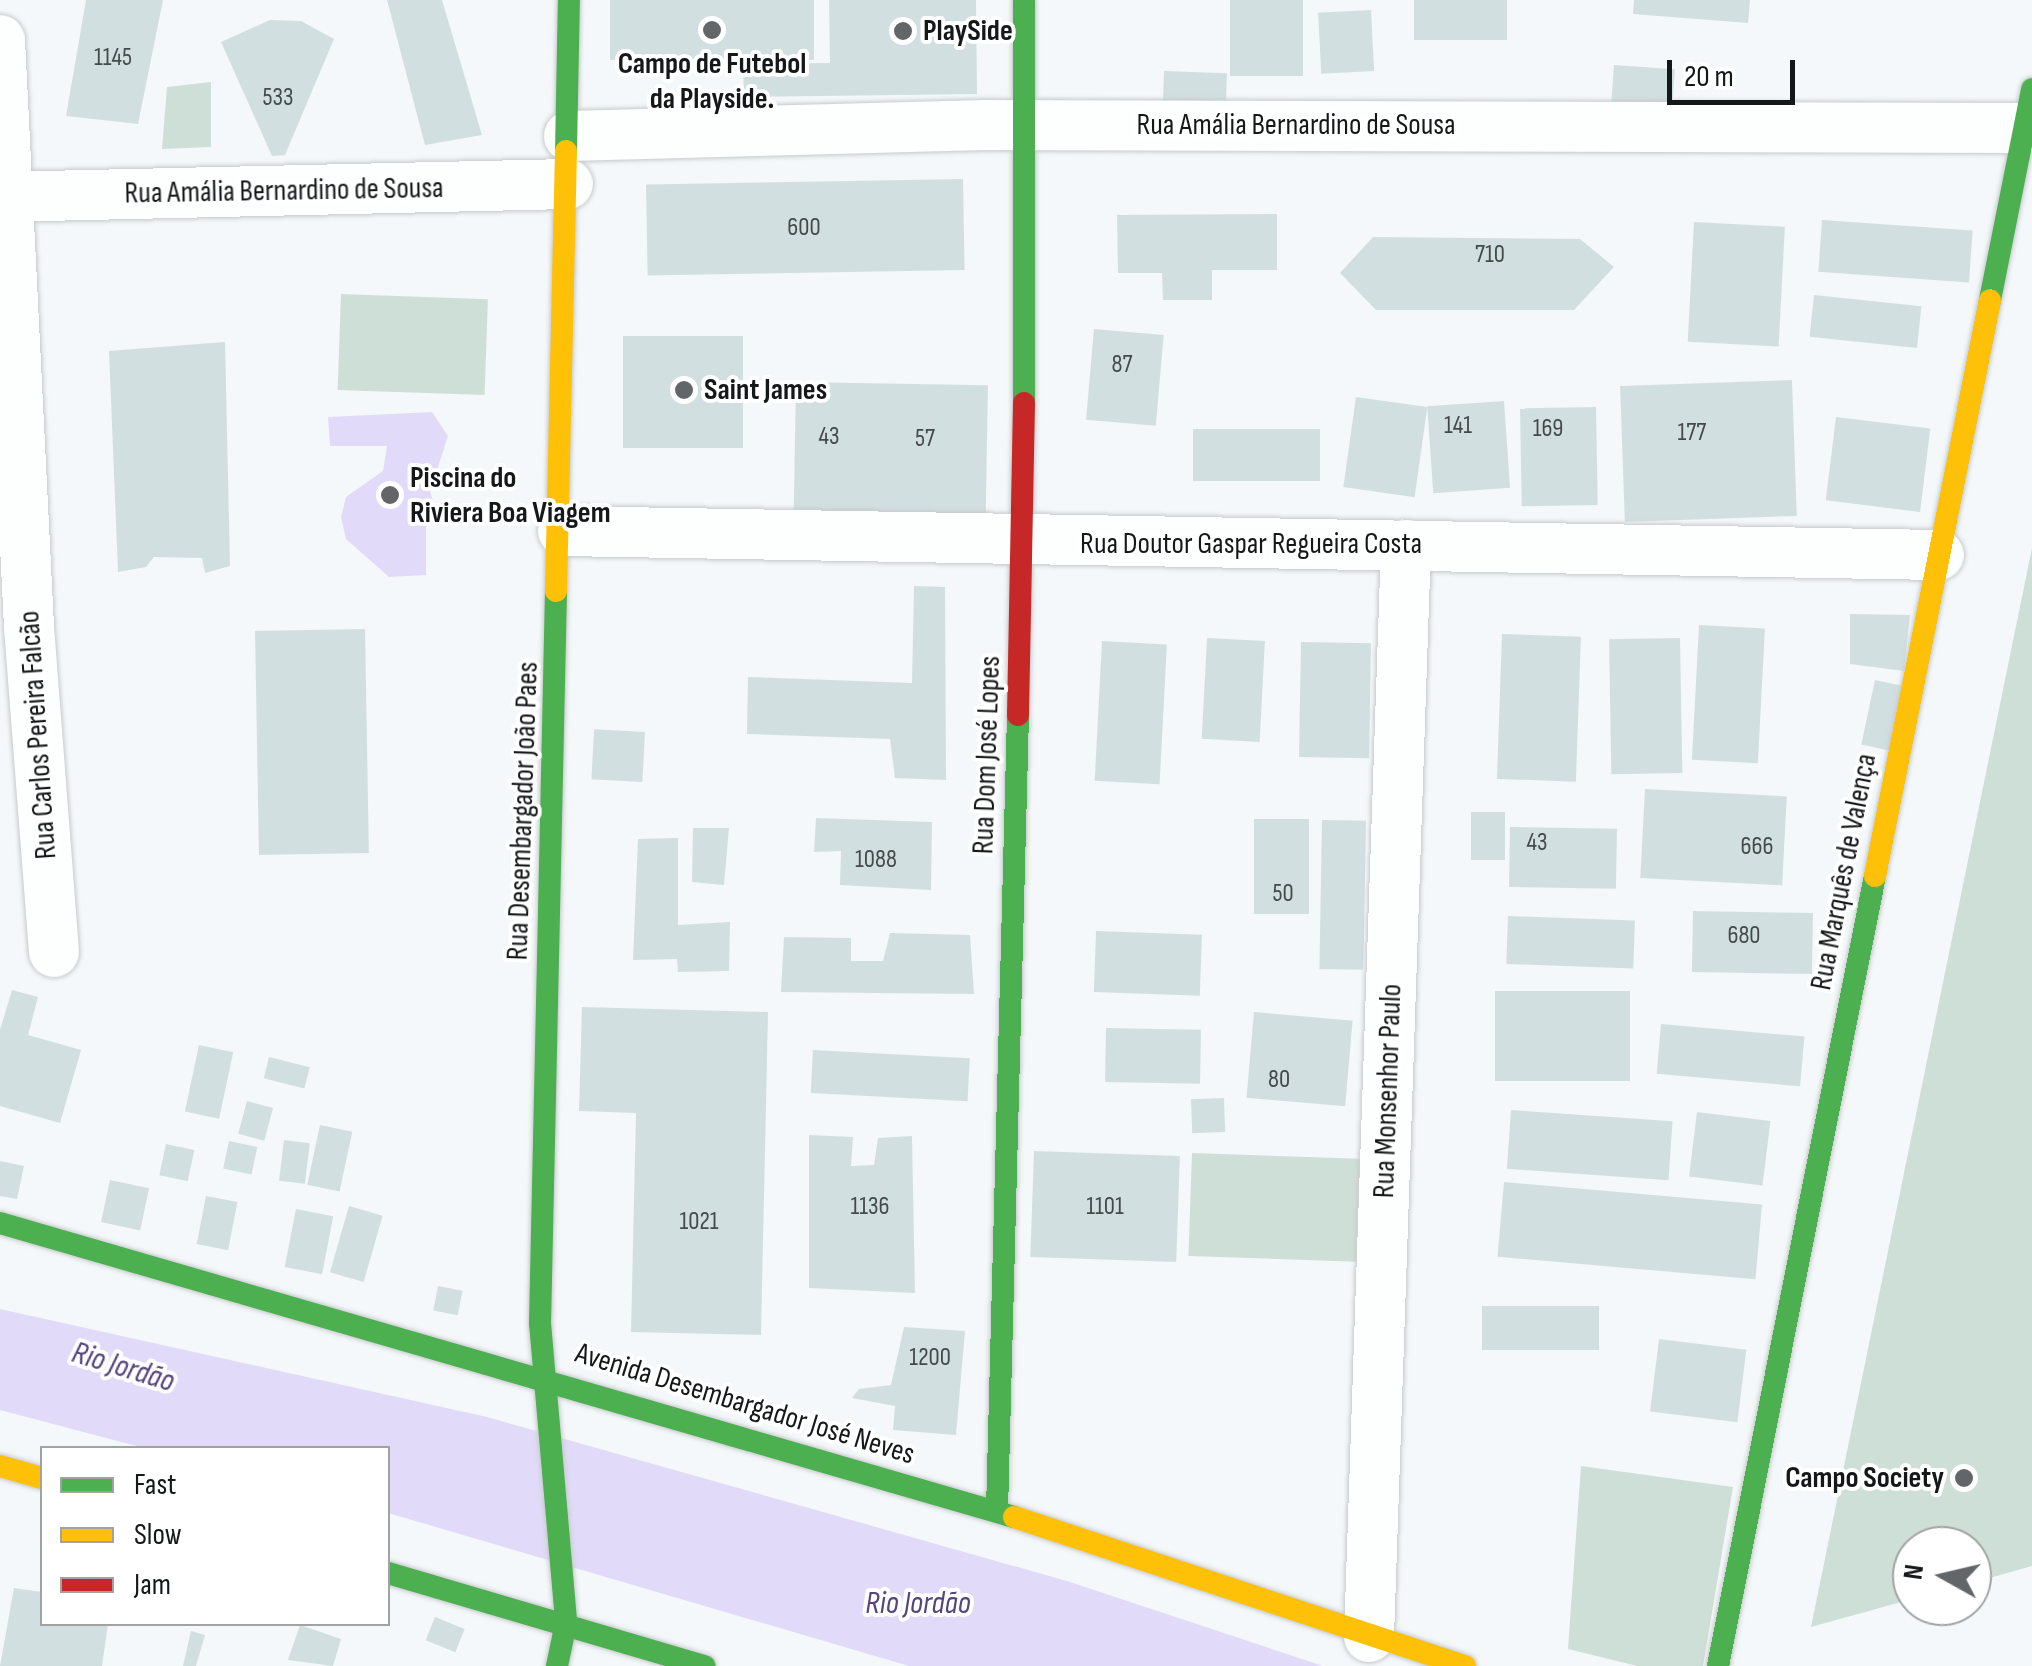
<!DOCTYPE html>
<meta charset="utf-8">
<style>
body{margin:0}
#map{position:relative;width:2032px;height:1666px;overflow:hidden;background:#f4f8fa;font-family:"Sofia Sans Condensed",sans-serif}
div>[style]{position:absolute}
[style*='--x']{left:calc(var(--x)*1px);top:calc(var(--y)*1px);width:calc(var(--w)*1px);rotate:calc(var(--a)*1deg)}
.green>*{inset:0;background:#cedfd7;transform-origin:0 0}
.water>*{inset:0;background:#e1dbf9}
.building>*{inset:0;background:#d2dfe0;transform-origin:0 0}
.roads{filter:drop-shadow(0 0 2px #c7cacc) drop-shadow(0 0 2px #c7cacc)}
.street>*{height:50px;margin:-25px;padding:0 25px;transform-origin:25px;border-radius:25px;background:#fdfefe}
.fast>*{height:22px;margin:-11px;padding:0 11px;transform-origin:11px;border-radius:11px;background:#4caf50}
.slow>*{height:22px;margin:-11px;padding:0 11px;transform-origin:11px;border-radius:11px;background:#ffc107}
.jam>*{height:22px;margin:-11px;padding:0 11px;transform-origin:11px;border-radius:11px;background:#c62828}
.dots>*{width:28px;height:28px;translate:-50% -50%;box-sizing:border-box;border:5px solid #fff;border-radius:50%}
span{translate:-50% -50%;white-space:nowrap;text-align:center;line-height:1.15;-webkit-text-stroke:8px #fff;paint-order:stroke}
.number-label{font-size:25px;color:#444a4b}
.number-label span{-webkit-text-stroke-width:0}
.poi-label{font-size:30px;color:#151819;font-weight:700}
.left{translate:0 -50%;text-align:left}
.right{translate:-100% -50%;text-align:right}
.street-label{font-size:30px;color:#151819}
.water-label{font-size:32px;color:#55457b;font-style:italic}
.legend{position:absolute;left:40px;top:1446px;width:350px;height:180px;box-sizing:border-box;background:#fff;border:2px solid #a1a3a3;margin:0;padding:12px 18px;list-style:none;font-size:30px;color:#151819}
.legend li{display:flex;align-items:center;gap:20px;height:50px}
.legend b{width:50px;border:2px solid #a1a3a3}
.north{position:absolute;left:1892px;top:1526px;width:100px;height:100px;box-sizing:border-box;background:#fff;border:2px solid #a1a3a3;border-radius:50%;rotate:278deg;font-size:28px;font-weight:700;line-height:40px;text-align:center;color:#151819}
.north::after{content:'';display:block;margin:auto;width:35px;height:45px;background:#636668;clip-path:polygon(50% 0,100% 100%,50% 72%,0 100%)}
.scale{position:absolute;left:1667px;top:60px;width:128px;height:45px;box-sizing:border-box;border:5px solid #151819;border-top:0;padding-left:12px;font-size:30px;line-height:35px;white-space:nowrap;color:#151819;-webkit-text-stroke:8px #fff;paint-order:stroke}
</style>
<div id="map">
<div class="green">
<i style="clip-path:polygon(211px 82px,211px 147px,162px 149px,167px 87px)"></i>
<i style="left:341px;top:294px;width:147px;height:96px;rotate:2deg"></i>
<i style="clip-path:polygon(2032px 548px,2032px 1566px,1972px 1583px,1972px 1546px,1912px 1546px,1912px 1599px,1811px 1627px)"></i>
<i style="left:1192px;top:1153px;width:168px;height:103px;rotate:2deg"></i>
<i style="clip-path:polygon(1581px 1466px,1733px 1487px,1703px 1666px,1637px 1666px,1568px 1649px)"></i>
</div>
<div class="water">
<i style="clip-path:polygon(432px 412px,448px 436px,430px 492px,436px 510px,426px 519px,426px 575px,389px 577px,346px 539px,341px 517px,346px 497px,383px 471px,387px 446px,330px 446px,328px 417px)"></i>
<i style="clip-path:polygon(0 1309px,487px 1417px,1067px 1581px,1323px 1666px,909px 1666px,388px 1513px,388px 1448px,144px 1448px,0 1410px)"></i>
</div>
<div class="building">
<i style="clip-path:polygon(86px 0,163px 0,138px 124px,66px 116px)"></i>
<i style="clip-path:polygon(387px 0,442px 0,482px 135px,425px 145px)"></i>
<i style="left:610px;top:0;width:204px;height:60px"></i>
<i style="clip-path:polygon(829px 0,976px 0,977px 94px,744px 97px,743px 64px,830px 63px)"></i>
<i style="left:1230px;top:0;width:73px;height:76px"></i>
<i style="left:1414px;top:0;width:93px;height:40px"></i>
<i style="clip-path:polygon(1634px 0,1750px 0,1748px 23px,1633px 14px)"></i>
<i style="left:1371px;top:10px;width:61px;height:53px;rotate:87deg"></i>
<i style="clip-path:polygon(270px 20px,301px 21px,334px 39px,285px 155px,272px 156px,221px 42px)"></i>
<i style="left:1614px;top:65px;width:61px;height:48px;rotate:4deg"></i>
<i style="left:1164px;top:71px;width:63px;height:32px;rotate:2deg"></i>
<i style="left:963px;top:179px;width:91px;height:317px;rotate:89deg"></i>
<i style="clip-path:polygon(1277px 214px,1277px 270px,1212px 270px,1212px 300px,1163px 300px,1162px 273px,1118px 273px,1117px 215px)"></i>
<i style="left:1822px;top:220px;width:151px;height:52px;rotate:4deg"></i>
<i style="left:1694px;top:222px;width:91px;height:120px;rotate:3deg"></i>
<i style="clip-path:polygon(1373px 237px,1580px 239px,1614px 267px,1574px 310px,1376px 310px,1340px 273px)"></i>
<i style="left:1814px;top:295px;width:108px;height:42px;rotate:6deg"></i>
<i style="left:1094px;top:329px;width:70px;height:91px;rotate:5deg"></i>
<i style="left:623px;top:336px;width:120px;height:112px"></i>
<i style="clip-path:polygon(225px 342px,230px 566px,205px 573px,202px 558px,154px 557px,146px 567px,118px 572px,109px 351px)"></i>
<i style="left:1792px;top:380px;width:136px;height:172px;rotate:88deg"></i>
<i style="left:796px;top:382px;width:192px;height:130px;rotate:1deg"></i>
<i style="left:1356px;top:397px;width:72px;height:91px;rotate:8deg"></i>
<i style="left:1504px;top:401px;width:87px;height:77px;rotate:86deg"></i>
<i style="left:1596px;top:407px;width:98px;height:76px;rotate:89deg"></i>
<i style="left:1836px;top:417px;width:95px;height:84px;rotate:7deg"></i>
<i style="left:1193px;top:429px;width:127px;height:52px"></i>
<i style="clip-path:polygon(914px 586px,945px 587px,946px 780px,895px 778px,890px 739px,747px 734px,748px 677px,912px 683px)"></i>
<i style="clip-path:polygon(1850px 614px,1910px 615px,1904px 671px,1850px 664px)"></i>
<i style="left:1699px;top:625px;width:66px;height:135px;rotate:3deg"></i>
<i style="left:365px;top:629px;width:224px;height:110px;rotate:89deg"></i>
<i style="left:1502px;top:634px;width:79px;height:145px;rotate:2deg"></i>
<i style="left:1207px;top:638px;width:58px;height:101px;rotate:3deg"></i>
<i style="left:1680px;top:638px;width:135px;height:71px;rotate:89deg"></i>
<i style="left:1102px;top:641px;width:65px;height:140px;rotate:3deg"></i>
<i style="left:1301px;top:642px;width:70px;height:115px;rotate:1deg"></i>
<i style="left:1875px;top:680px;width:33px;height:66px;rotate:12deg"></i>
<i style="left:645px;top:732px;width:50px;height:51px;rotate:93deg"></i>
<i style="left:1645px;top:789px;width:142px;height:89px;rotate:3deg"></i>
<i style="left:1471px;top:812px;width:34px;height:48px"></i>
<i style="clip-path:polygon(816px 818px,932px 822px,931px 890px,840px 885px,841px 851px,814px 852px)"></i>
<i style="left:1254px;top:819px;width:55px;height:95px"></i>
<i style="left:1322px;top:820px;width:44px;height:149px;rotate:1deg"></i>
<i style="left:1510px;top:827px;width:107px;height:60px;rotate:1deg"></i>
<i style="clip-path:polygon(693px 828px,729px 828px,724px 885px,692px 882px)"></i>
<i style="clip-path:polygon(678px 838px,678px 925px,730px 922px,729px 971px,678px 972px,677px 959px,633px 960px,638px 839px)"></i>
<i style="left:1693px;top:911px;width:120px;height:61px;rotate:1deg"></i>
<i style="left:1508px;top:916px;width:127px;height:48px;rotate:2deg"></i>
<i style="left:1096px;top:931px;width:106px;height:61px;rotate:2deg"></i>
<i style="clip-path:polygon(890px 933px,970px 935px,974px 994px,781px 992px,784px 937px,851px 938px,851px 961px,883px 961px)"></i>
<i style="clip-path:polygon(12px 990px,38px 997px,28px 1035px,81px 1050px,60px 1123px,0 1106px,0 1030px)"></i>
<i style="left:1495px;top:991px;width:135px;height:90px"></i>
<i style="clip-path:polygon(582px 1007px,768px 1012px,761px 1335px,631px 1332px,636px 1113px,579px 1111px)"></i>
<i style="left:1254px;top:1012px;width:99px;height:86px;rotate:5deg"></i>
<i style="left:1661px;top:1024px;width:144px;height:50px;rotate:5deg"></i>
<i style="left:1106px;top:1028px;width:95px;height:54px;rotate:1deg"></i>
<i style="left:199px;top:1045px;width:35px;height:68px;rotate:12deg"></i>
<i style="left:813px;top:1050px;width:157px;height:43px;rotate:3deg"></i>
<i style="left:269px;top:1057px;width:42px;height:22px;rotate:14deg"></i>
<i style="left:1224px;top:1098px;width:34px;height:33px;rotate:88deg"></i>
<i style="left:247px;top:1101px;width:27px;height:34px;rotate:15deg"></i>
<i style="left:1511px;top:1110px;width:162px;height:59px;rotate:4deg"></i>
<i style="left:1697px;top:1112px;width:74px;height:65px;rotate:7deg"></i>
<i style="left:320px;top:1125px;width:33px;height:61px;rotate:12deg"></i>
<i style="clip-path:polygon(809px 1135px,853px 1137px,851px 1166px,874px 1165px,878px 1138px,912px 1136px,915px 1293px,809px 1288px)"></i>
<i style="left:284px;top:1140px;width:26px;height:41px;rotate:7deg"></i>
<i style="left:229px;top:1141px;width:29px;height:28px;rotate:12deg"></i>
<i style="left:166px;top:1144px;width:29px;height:32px;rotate:12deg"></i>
<i style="left:1034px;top:1151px;width:146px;height:106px;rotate:2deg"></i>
<i style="clip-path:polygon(0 1161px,24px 1166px,17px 1199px,0 1196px)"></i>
<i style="left:110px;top:1180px;width:40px;height:43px;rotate:12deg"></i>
<i style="left:1504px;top:1182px;width:259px;height:75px;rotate:5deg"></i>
<i style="left:206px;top:1196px;width:32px;height:49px;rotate:11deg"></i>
<i style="left:349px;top:1206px;width:35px;height:69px;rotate:16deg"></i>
<i style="left:296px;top:1209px;width:38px;height:59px;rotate:11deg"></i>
<i style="left:438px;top:1286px;width:25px;height:25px;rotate:11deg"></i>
<i style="left:1482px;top:1306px;width:117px;height:44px"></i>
<i style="clip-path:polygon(904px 1327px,965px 1331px,956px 1435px,893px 1430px,895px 1406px,852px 1398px,859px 1389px,891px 1385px)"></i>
<i style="left:1659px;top:1339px;width:88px;height:73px;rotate:7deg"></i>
<i style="clip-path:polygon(14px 1588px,42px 1592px,42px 1624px,108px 1624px,102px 1666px,0 1666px)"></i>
<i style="left:435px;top:1617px;width:32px;height:25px;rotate:22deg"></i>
<i style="clip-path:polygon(300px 1625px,341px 1639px,333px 1666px,288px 1660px)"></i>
<i style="clip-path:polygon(191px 1631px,205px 1635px,196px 1666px,183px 1666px)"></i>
</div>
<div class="roads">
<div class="street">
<i style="--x:0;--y:40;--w:588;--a:87.17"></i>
<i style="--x:29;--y:627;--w:326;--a:85.6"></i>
<i style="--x:569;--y:136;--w:416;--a:-1.5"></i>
<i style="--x:985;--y:125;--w:1037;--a:0.17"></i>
<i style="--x:0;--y:197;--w:568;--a:-1.31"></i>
<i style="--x:563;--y:531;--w:1376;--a:1"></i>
<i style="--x:1369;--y:1637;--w:1093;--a:-88.06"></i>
</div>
<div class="fast">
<i style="--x:1024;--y:0;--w:403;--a:90"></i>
<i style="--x:566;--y:151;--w:151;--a:-88.9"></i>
<i style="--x:1990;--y:300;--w:215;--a:-78.7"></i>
<i style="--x:556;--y:591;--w:732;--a:91.25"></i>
<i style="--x:540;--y:1323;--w:301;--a:85"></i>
<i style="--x:566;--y:1623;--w:44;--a:101.8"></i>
<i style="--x:0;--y:1223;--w:1056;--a:16.17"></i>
<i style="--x:997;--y:1511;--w:796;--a:-88.49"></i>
<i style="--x:388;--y:1573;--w:330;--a:16.4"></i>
<i style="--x:1718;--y:1666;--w:805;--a:-78.76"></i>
</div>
<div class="slow">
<i style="--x:556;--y:591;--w:440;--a:-88.7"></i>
<i style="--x:1875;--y:876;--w:587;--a:-78.71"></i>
<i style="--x:0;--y:1466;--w:44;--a:15.9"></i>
<i style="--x:1014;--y:1517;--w:475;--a:18.3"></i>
</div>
<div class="jam">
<i style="--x:1018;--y:715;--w:312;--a:-88.9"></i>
</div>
</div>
<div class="dots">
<i style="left:712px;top:30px;background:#636668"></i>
<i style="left:903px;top:31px;background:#636668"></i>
<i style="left:684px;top:390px;background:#636668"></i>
<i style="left:390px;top:495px;background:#636668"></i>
<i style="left:1964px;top:1478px;background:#636668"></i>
</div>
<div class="number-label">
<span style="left:113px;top:58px">1145</span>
<span style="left:278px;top:98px">533</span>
<span style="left:804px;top:228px">600</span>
<span style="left:1490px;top:255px">710</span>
<span style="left:1122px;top:365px">87</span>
<span style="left:1458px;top:426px">141</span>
<span style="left:1548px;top:429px">169</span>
<span style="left:1692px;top:433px">177</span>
<span style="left:829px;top:437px">43</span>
<span style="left:925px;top:439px">57</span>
<span style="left:1537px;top:843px">43</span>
<span style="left:1757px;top:847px">666</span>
<span style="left:876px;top:860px">1088</span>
<span style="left:1283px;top:894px">50</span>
<span style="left:1744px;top:936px">680</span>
<span style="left:1279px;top:1080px">80</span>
<span style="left:870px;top:1207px">1136</span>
<span style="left:1105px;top:1207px">1101</span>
<span style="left:699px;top:1222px">1021</span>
<span style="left:930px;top:1358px">1200</span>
</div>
<div class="poi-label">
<span class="left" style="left:923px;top:31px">PlaySide</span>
<span style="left:712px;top:81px">Campo de Futebol<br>da Playside.</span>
<span class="left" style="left:704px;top:390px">Saint James</span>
<span class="left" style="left:410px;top:495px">Piscina do<br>Riviera Boa Viagem</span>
<span class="right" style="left:1944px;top:1478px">Campo Society</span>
</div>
<div class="street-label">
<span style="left:1296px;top:125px">Rua Amália Bernardino de Sousa</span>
<span style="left:284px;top:191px;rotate:-1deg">Rua Amália Bernardino de Sousa</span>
<span style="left:1251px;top:544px">Rua Doutor Gaspar Regueira Costa</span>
<span style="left:38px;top:735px;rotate:-94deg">Rua Carlos Pereira Falcão</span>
<span style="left:987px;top:755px;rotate:-88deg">Rua Dom José Lopes</span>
<span style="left:523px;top:811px;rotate:-88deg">Rua Desembargador João Paes</span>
<span style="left:1844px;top:872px;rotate:-79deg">Rua Marquês de Valença</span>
<span style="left:1388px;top:1091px;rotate:-88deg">Rua Monsenhor Paulo</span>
<span style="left:745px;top:1404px;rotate:17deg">Avenida Desembargador José Neves</span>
</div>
<div class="water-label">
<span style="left:123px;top:1368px;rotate:17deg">Rio Jordão</span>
<span style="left:918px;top:1604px">Rio Jordão</span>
</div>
<ul class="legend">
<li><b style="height:12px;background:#4caf50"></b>Fast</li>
<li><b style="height:12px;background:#ffc107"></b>Slow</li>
<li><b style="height:12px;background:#c62828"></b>Jam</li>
</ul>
<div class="north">N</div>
<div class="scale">20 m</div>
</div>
